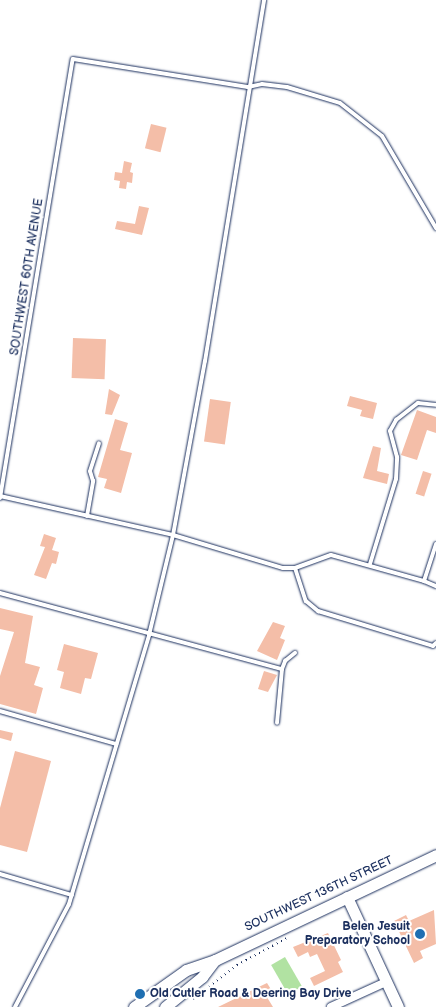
<!DOCTYPE html>
<style>
body{margin:0}
#map{position:relative;width:436px;height:1007px;overflow:hidden;background:#fff;font-family:"Balsamiq Sans",sans-serif}
div>[style]{position:absolute}
[style*='--x']{left:calc(var(--x)*1px);top:calc(var(--y)*1px);width:calc(var(--w)*1px);rotate:calc(var(--a)*1deg)}
.green>*{inset:0;background:#b1e2a2;transform-origin:0 0}
.building>*{inset:0;background:#f4bea8;transform-origin:0 0}
.path>*{height:2px;margin-top:-1px;transform-origin:0;background:repeating-linear-gradient(90deg,#1b2f5e 0 1px,transparent 0 5px)}
.roads{filter:drop-shadow(0 0 1px #1b2f5e) drop-shadow(0 0 1px #1b2f5e)}
.lane>*{height:4px;margin:-2px;padding:0 2px;transform-origin:2px;border-radius:2px;background:#fff}
.street>*{height:8px;margin:-4px;padding:0 4px;transform-origin:4px;border-radius:4px;background:#fff}
.secondary>*{height:11px;margin:-5.5px;padding:0 5.5px;transform-origin:5.5px;border-radius:5.5px;background:#fff}
.dots>*{width:14px;height:14px;translate:-50% -50%;box-sizing:border-box;border:2px solid #fff;border-radius:50%}
span{translate:-50% -50%;white-space:nowrap;text-align:center;line-height:1.15;-webkit-text-stroke:4px #fff;paint-order:stroke}
.street-label{font-size:12px;color:#1b2f5e}
.poi-label{font-size:12px;color:#1b2f5e;font-weight:700}
.right{translate:-100% -50%;text-align:right}
.left{translate:0 -50%;text-align:left}
</style>
<div id="map">
<div class="green">
<i style="left:285px;top:957px;width:34px;height:16px;rotate:60deg"></i>
</div>
<div class="building">
<i style="left:151px;top:124px;width:16px;height:25px;rotate:14deg"></i>
<i style="clip-path:polygon(124px 161px,132px 163px,130px 172px,133px 173px,132px 183px,127px 182px,126px 189px,119px 188px,120px 181px,114px 180px,115px 172px,122px 173px)"></i>
<i style="clip-path:polygon(139px 206px,149px 208px,142px 235px,115px 229px,117px 221px,135px 224px)"></i>
<i style="left:73px;top:338px;width:33px;height:40px;rotate:2deg"></i>
<i style="clip-path:polygon(109px 389px,120px 395px,112px 415px,105px 414px)"></i>
<i style="clip-path:polygon(350px 396px,377px 403px,373px 419px,360px 416px,362px 410px,347px 406px)"></i>
<i style="left:210px;top:399px;width:21px;height:43px;rotate:8deg"></i>
<i style="clip-path:polygon(417px 410px,436px 417px,436px 433px,427px 430px,417px 460px,401px 455px)"></i>
<i style="clip-path:polygon(115px 419px,128px 423px,120px 450px,132px 453px,121px 493px,104px 488px,107px 479px,98px 477px)"></i>
<i style="clip-path:polygon(373px 446px,381px 448px,377px 471px,389px 474px,387px 484px,363px 478px)"></i>
<i style="left:423px;top:471px;width:9px;height:24px;rotate:18deg"></i>
<i style="clip-path:polygon(44px 534px,56px 538px,52px 550px,59px 552px,56px 564px,52px 563px,46px 579px,34px 575px,45px 547px,40px 546px)"></i>
<i style="clip-path:polygon(0 608px,33px 616px,25px 663px,40px 667px,34px 685px,43px 688px,36px 714px,0 704px,0 676px,14px 632px,0 629px)"></i>
<i style="clip-path:polygon(273px 622px,285px 626px,280px 638px,285px 640px,277px 660px,257px 651px)"></i>
<i style="clip-path:polygon(64px 644px,98px 653px,91px 679px,85px 678px,81px 694px,60px 688px,64px 672px,57px 670px)"></i>
<i style="clip-path:polygon(264px 671px,277px 675px,268px 692px,258px 689px)"></i>
<i style="clip-path:polygon(0 730px,13px 733px,11px 741px,0 738px)"></i>
<i style="clip-path:polygon(15px 751px,51px 761px,27px 852px,0 845px,0 808px)"></i>
<i style="clip-path:polygon(434px 910px,436px 944px,420px 951px,423px 958px,414px 963px,394px 921px,406px 915px,409px 921px)"></i>
<i style="clip-path:polygon(328px 933px,341px 960px,338px 962px,343px 972px,314px 986px,310px 978px,325px 971px,317px 954px,310px 957px,308px 952px,298px 957px,293px 947px)"></i>
<i style="clip-path:polygon(267px 983px,272px 991px,265px 994px,273px 1007px,218px 1007px)"></i>
</div>
<div class="path">
<i style="--x:193;--y:999;--w:56;--a:-37.7"></i>
<i style="--x:237;--y:965;--w:57;--a:-28.4"></i>
</div>
<div class="roads">
<div class="lane">
<i style="--x:0;--y:496;--w:177;--a:12.7"></i>
<i style="--x:173;--y:535;--w:115;--a:16.7"></i>
<i style="--x:283;--y:568;--w:12;--a:0"></i>
<i style="--x:295;--y:568;--w:38;--a:-20"></i>
<i style="--x:331;--y:555;--w:97;--a:15.6"></i>
<i style="--x:0;--y:498;--w:445;--a:-80.6"></i>
<i style="--x:73;--y:59;--w:177;--a:9.1"></i>
<i style="--x:248;--y:87;--w:14;--a:-12"></i>
<i style="--x:262;--y:84;--w:25;--a:7"></i>
<i style="--x:287;--y:87;--w:55;--a:16.8"></i>
<i style="--x:340;--y:103;--w:53;--a:38.2"></i>
<i style="--x:382;--y:136;--w:107;--a:59.6"></i>
<i style="--x:87;--y:516;--w:36;--a:-80"></i>
<i style="--x:93;--y:481;--w:10;--a:-107"></i>
<i style="--x:90;--y:471;--w:29;--a:-72"></i>
<i style="--x:436;--y:544;--w:39;--a:108"></i>
<i style="--x:424;--y:581;--w:13;--a:23"></i>
<i style="--x:370;--y:564;--w:89;--a:-73"></i>
<i style="--x:396;--y:479;--w:22;--a:-87"></i>
<i style="--x:397;--y:457;--w:27;--a:-105"></i>
<i style="--x:390;--y:431;--w:13;--a:-61"></i>
<i style="--x:396;--y:420;--w:28;--a:-38"></i>
<i style="--x:418;--y:403;--w:18;--a:6"></i>
<i style="--x:295;--y:568;--w:35;--a:72"></i>
<i style="--x:306;--y:601;--w:16;--a:40"></i>
<i style="--x:318;--y:611;--w:120;--a:16.9"></i>
<i style="--x:433;--y:646;--w:4;--a:-45"></i>
<i style="--x:0;--y:593;--w:292;--a:15.1"></i>
<i style="--x:282;--y:669;--w:54;--a:95.3"></i>
<i style="--x:282;--y:669;--w:9;--a:-69"></i>
<i style="--x:285;--y:661;--w:13;--a:-39"></i>
<i style="--x:0;--y:711;--w:121;--a:15.9"></i>
<i style="--x:0;--y:874;--w:75;--a:16.3"></i>
<i style="--x:15;--y:1007;--w:116;--a:-62.3"></i>
<i style="--x:69;--y:904;--w:281;--a:-73.4"></i>
<i style="--x:149;--y:635;--w:103;--a:-76.5"></i>
<i style="--x:173;--y:535;--w:177;--a:-79.6"></i>
<i style="--x:205;--y:361;--w:366;--a:-80.7"></i>
</div>
<div class="street">
<i style="--x:331;--y:1007;--w:60;--a:-24.4"></i>
</div>
<div class="secondary">
<i style="--x:347;--y:897;--w:121;--a:65.1"></i>
<i style="--x:134;--y:1007;--w:64;--a:-35.4"></i>
<i style="--x:186;--y:970;--w:31;--a:-19"></i>
<i style="--x:215;--y:960;--w:245;--a:-25.4"></i>
<i style="--x:165;--y:1007;--w:48;--a:-39"></i>
<i style="--x:202;--y:977;--w:21;--a:-53"></i>
</div>
</div>
<div class="dots">
<i style="left:420px;top:934px;background:#1f6fb2"></i>
<i style="left:140px;top:994px;background:#1f6fb2"></i>
</div>
<div class="street-label">
<span style="left:27px;top:277px;rotate:-81deg">SOUTHWEST 60TH AVENUE</span>
<span style="left:319px;top:894px;rotate:-25deg">SOUTHWEST 136TH STREET</span>
</div>
<div class="poi-label">
<span class="right" style="left:410px;top:934px">Belen Jesuit<br>Preparatory School</span>
<span class="left" style="left:150px;top:994px">Old Cutler Road &amp; Deering Bay Drive</span>
</div>
</div>
